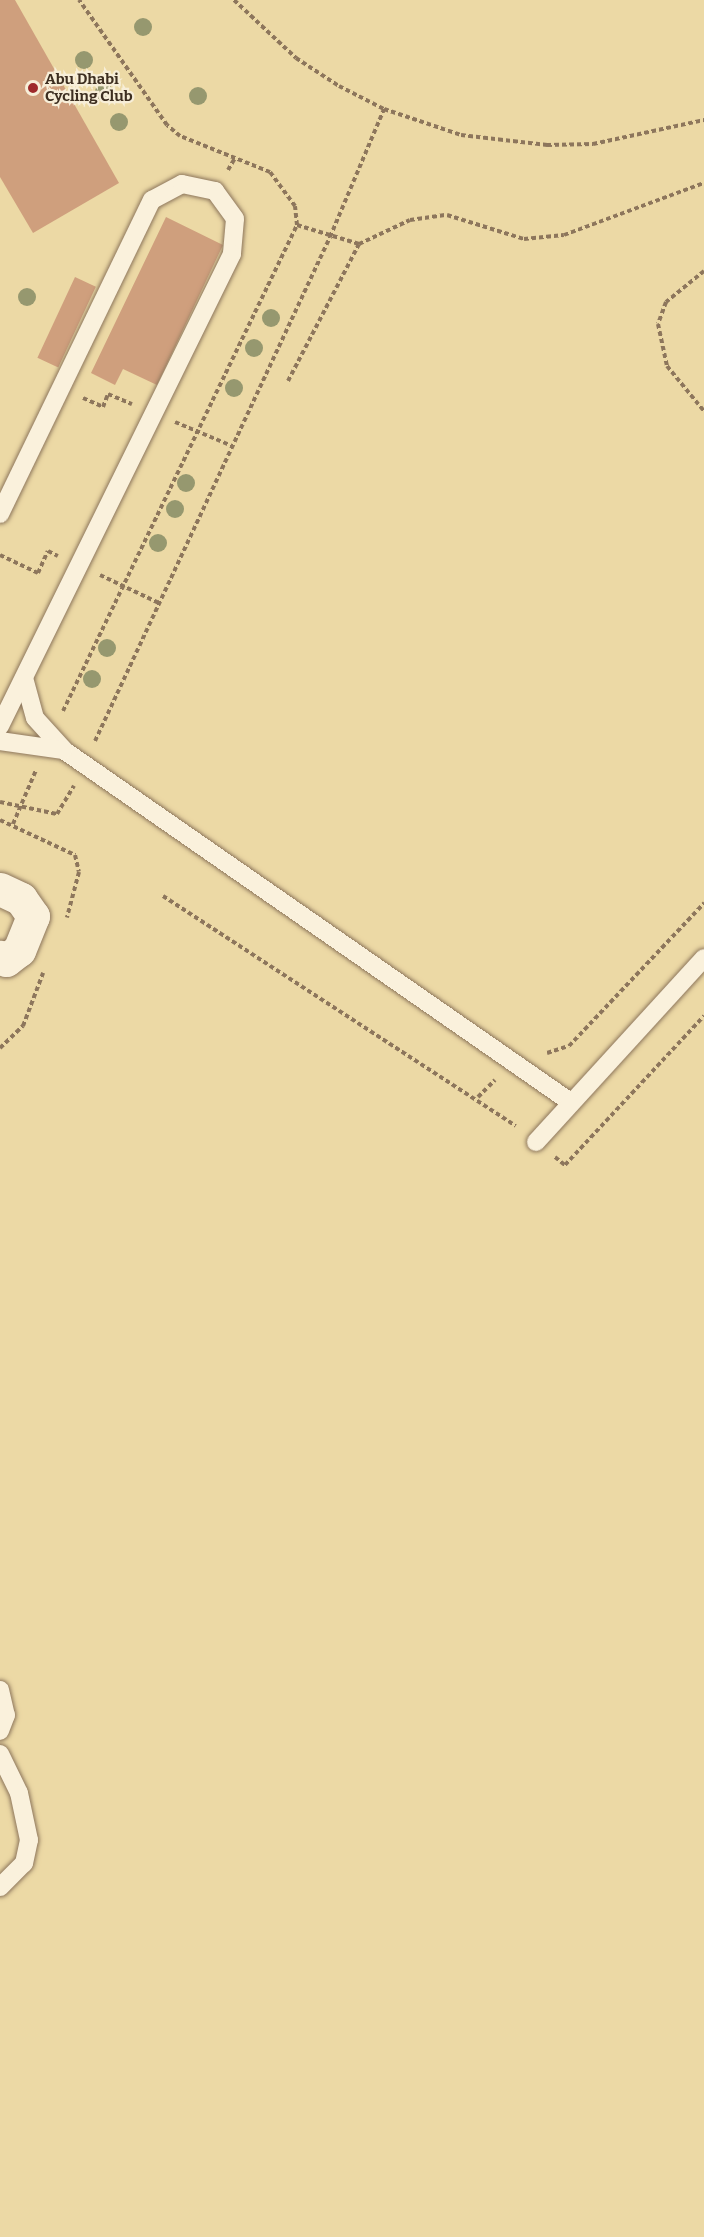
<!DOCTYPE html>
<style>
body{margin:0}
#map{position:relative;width:704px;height:2237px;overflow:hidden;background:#f0e4c8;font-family:Bitter,serif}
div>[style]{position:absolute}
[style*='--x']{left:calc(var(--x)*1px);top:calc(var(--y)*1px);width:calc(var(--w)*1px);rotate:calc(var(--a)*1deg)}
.sand>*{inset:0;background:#ecd9a5;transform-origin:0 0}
.building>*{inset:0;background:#cf9f7d;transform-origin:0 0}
.path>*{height:4px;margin-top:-2px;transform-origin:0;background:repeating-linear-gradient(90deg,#8d765c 0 4.5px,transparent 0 7.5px)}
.roads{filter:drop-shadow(0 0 2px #8d765c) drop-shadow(0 0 2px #8d765c)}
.service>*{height:18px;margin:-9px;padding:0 9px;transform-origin:9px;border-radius:9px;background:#faf1dc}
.minor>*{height:33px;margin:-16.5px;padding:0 16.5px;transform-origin:16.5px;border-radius:16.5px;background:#faf1dc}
.trees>*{width:18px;height:18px;margin:-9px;border-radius:50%;background:#96986f}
.dots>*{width:16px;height:16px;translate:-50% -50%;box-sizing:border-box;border:3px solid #f7eed8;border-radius:50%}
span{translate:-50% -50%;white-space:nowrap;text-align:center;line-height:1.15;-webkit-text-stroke:4.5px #f7eed8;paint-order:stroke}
.poi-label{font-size:15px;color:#3d2e20;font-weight:700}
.left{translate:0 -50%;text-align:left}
</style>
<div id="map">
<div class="sand">
<i style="left:0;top:0;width:704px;height:2237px"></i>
</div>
<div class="building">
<i style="clip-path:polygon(0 0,15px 0,119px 183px,33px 233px,0 177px)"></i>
<i style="clip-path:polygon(166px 217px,223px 245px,157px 385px,123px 369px,115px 385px,91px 373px)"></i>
<i style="left:75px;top:277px;width:23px;height:89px;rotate:25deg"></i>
</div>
<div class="path">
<i style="--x:234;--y:0;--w:85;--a:43.1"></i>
<i style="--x:296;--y:58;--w:51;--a:33.1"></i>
<i style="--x:339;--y:86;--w:51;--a:27.1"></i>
<i style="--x:384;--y:109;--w:81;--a:18.7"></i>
<i style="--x:461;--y:135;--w:87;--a:6.6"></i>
<i style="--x:547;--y:145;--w:46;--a:-1.2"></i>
<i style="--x:593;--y:144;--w:114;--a:-12.2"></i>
<i style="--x:228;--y:170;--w:14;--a:-60"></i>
<i style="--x:297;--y:225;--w:65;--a:17"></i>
<i style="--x:704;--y:271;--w:49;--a:140.8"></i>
<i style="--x:666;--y:302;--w:23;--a:110"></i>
<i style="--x:658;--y:324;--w:43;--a:77.9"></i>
<i style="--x:667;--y:366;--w:58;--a:50.6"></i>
<i style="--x:288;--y:381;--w:154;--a:-62.6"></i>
<i style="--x:359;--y:244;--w:56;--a:-25.2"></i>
<i style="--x:410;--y:220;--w:37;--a:-8"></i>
<i style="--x:447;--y:215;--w:81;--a:17.3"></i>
<i style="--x:524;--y:239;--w:40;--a:-5.7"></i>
<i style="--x:564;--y:235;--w:149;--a:-20.4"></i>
<i style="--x:83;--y:398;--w:22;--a:24"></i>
<i style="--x:103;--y:407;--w:14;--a:-69"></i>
<i style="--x:108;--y:394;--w:26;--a:23"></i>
<i style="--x:175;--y:422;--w:62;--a:22.8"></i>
<i style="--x:0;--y:555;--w:42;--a:25.3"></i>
<i style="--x:38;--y:573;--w:24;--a:-66"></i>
<i style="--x:48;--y:551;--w:11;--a:27"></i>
<i style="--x:100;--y:575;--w:65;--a:25.4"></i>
<i style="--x:63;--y:711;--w:539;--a:-64.29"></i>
<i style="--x:297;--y:225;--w:19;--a:-96"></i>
<i style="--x:295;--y:206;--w:42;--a:-126.3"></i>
<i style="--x:270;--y:172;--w:97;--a:-158.2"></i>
<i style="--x:180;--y:136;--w:17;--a:-140"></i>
<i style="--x:167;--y:125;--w:153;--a:-125.1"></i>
<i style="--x:95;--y:741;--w:556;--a:-65"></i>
<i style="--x:330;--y:237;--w:139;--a:-67.1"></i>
<i style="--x:0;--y:802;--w:58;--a:11.9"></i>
<i style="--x:57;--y:814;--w:33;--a:-59"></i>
<i style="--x:0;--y:820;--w:83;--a:25"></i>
<i style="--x:75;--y:855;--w:17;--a:77"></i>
<i style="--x:79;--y:872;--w:47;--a:104.9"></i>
<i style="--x:13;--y:824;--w:59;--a:-66.9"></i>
<i style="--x:163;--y:896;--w:421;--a:33.1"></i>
<i style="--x:0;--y:1048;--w:32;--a:-44"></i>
<i style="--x:23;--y:1026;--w:57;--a:-69.3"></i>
<i style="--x:547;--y:1053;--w:23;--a:-18"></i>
<i style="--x:569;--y:1046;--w:197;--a:-46.6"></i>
<i style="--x:478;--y:1097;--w:24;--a:-45"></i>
<i style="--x:555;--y:1157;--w:13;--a:39"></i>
<i style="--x:565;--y:1165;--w:204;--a:-47"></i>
</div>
<div class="roads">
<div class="service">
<i style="--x:0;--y:514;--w:349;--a:-64.2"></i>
<i style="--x:152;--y:200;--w:34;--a:-28"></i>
<i style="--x:182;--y:184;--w:34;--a:12"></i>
<i style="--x:215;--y:191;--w:34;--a:54"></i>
<i style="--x:235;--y:219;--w:35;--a:95"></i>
<i style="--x:232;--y:254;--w:526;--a:116.18"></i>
<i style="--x:24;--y:678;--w:41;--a:74.6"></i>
<i style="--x:35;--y:718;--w:45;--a:47.7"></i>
<i style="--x:65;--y:751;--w:614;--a:34.78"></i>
<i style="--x:0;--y:741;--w:64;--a:8.1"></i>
<i style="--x:536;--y:1142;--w:249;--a:-47.6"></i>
<i style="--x:0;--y:1690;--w:26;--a:77"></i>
<i style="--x:6;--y:1715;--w:17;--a:111"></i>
<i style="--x:0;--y:1754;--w:43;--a:64"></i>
<i style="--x:19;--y:1793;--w:48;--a:78"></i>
<i style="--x:29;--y:1840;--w:24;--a:102"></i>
<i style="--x:24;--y:1863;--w:34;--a:135"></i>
</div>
<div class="minor">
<i style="--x:0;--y:889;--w:23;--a:25"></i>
<i style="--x:21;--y:899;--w:21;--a:55"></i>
<i style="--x:33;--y:916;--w:37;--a:112"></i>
<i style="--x:19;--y:950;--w:16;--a:142"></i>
<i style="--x:6;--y:960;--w:7;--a:-153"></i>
</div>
</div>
<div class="trees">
<i style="left:143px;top:27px"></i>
<i style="left:84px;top:60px"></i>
<i style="left:104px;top:92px"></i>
<i style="left:198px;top:96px"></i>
<i style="left:119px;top:122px"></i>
<i style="left:27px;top:297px"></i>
<i style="left:271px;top:318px"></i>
<i style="left:254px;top:348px"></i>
<i style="left:234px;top:388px"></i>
<i style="left:186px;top:483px"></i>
<i style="left:175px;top:509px"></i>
<i style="left:158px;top:543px"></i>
<i style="left:107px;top:648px"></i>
<i style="left:92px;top:679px"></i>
</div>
<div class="dots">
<i style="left:33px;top:88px;background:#9e2a2b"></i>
</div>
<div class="poi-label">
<span class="left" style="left:45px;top:88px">Abu Dhabi<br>Cycling Club</span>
</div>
</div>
